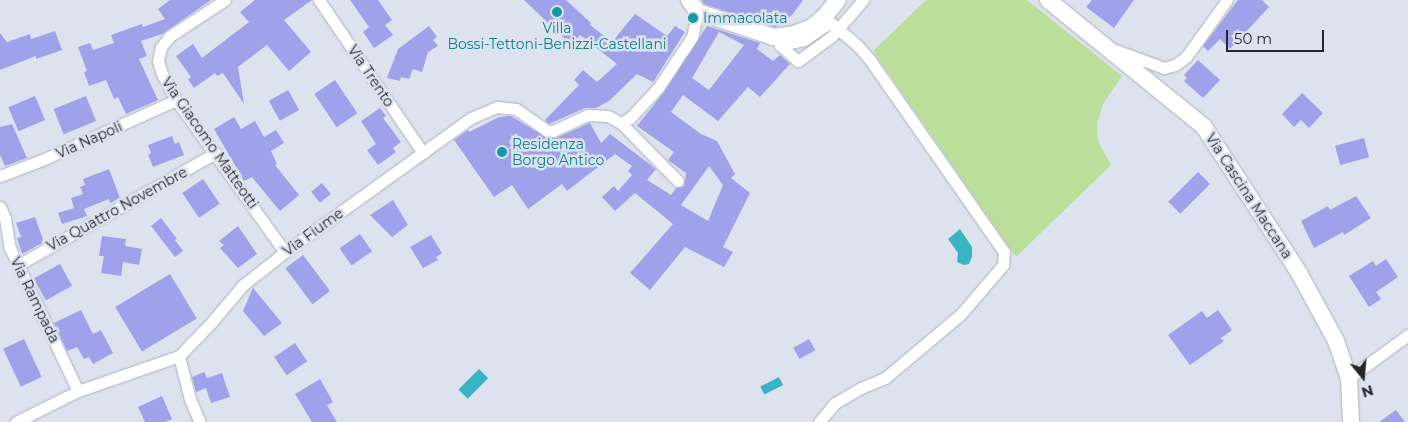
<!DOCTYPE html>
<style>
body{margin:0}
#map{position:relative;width:1408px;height:422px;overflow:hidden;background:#dde3ee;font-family:Montserrat,sans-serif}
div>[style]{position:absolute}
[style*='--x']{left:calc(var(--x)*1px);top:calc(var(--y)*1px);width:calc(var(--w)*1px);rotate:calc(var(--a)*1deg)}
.green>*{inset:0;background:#bbdf9b}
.water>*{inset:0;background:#39b4c3;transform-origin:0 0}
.building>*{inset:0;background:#a0a1eb;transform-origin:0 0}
.roads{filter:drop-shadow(0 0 1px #adb3bd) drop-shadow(0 0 1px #adb3bd)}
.street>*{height:11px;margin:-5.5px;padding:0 5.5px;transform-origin:5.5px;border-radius:5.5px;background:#fff}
.secondary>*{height:16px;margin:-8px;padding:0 8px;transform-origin:8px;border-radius:8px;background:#fff}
.dots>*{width:14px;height:14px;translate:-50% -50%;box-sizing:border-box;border:2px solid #dde3ee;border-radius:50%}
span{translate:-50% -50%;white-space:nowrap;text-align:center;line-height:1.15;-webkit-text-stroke:5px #dde3ee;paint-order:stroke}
.culture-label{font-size:14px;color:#0d838f}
.left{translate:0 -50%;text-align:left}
.street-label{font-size:14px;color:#25272b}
.north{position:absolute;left:1338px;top:352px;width:50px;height:50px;-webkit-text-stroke:4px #dde3ee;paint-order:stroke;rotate:163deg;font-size:14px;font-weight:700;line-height:20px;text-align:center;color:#25272b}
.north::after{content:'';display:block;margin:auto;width:18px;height:22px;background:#25272b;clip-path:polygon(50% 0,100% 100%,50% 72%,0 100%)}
.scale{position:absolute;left:1226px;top:30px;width:98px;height:22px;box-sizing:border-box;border:2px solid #25272b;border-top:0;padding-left:6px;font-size:15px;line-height:18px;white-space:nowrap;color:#25272b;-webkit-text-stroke:4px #dde3ee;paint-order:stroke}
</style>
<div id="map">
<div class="green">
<i style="clip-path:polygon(926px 0,1027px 0,1122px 76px,1103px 104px,1097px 123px,1098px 141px,1111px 165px,1016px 257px,873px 51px)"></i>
</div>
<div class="water">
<i style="clip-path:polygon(960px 229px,972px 247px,972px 257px,969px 264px,964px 265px,957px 262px,958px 253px,948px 239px)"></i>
<i style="left:479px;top:369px;width:13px;height:29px;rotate:45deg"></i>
<i style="left:779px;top:377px;width:9px;height:21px;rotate:63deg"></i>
</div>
<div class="building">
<i style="clip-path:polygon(170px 0,211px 0,162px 34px,141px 41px,147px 56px,139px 59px,158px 100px,126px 114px,118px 97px,114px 99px,106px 80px,89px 86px,84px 72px,87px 71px,78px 47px,90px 43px,93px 50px,114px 43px,111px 35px,142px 24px,143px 27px,165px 19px,158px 9px)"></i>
<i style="clip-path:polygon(255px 0,312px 0,284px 20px,311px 52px,289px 71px,267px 45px,238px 67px,244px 104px,223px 73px,217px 76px,215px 73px,194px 88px,188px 79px,191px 77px,176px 56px,193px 44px,202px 58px,249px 22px,240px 12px)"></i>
<i style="clip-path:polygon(350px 0,378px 0,392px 20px,385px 25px,393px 35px,374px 48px,363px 32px,369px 27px)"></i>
<i style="clip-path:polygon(524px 0,566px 0,591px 23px,590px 25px,612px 42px,635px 14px,667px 36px,675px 26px,685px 32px,653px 82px,637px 74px,609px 101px,596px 108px,585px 108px,549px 124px,545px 120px,579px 85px,574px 80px,583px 70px,597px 82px,617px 64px,580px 35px,571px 45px)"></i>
<i style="clip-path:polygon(702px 0,803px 0,792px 15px,778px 26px,774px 27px,704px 4px)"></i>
<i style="clip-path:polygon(1092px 0,1134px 0,1114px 28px,1086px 7px)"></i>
<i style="clip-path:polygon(1238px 0,1262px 0,1269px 7px,1230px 49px,1220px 39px,1208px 51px,1203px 46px)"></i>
<i style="clip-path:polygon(429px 26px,437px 37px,433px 40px,438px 46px,428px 52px,422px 72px,413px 69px,409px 79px,401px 77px,400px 81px,387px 78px,398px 49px)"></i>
<i style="clip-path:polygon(evenodd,707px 26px,760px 43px,757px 49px,773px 61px,780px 55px,790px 64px,760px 97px,748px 87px,718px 121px,683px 95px,671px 112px,701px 134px,717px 141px,735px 174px,731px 178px,750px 193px,723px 247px,733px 252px,724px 267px,685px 247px,650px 290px,630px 273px,673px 224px,635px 193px,615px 211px,602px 197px,614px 186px,618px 191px,632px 175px,628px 171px,632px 166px,615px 154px,567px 191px,562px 184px,528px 209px,512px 185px,494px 197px,454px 140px,468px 130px,469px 132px,499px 117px,511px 116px,547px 138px,556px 138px,590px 123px,601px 143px,610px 134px,652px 166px,656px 169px,647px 180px,671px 195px,676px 188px,684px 186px,686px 173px,668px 160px,674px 152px,637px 126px,664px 92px,707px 26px,719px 32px,744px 45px,709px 90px,692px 78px,719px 32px,707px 26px,709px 166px,723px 185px,708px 221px,681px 205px,709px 166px)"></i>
<i style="clip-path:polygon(55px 31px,62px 50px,36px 59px,36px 56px,0 70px,0 33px,7px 42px,30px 34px,31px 39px)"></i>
<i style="clip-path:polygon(1198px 60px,1220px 80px,1203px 98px,1184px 81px,1187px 78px,1184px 75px)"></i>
<i style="left:335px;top:80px;width:40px;height:25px;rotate:56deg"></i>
<i style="left:288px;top:90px;width:23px;height:22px;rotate:61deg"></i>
<i style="clip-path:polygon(1302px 93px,1323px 113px,1309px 128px,1301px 120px,1294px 127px,1282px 114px)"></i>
<i style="left:35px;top:96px;width:26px;height:29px;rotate:67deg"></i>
<i style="left:86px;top:96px;width:27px;height:35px;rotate:68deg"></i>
<i style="clip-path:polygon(380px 108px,386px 116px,383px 118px,401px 142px,393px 148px,396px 152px,378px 165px,367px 150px,376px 144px,361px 121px)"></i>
<i style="clip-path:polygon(234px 117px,241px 129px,255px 121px,264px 137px,276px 130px,284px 143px,271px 151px,277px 164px,275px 165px,299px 195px,280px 211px,252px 177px,244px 181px,214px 129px)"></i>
<i style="clip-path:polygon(12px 124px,27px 158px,5px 166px,0 155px,0 127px)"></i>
<i style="clip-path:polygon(172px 136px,175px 144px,179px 142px,184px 155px,153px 167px,148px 155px,151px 153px,148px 145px)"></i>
<i style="left:1364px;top:138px;width:20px;height:30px;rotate:75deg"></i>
<i style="clip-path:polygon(109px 169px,120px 198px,110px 203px,109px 199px,84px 209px,87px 216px,62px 224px,58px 213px,74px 208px,71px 198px,83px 194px,80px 187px,85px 185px,83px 179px)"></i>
<i style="left:1198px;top:172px;width:17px;height:42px;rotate:45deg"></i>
<i style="left:203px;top:179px;width:30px;height:25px;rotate:56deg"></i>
<i style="left:322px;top:183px;width:14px;height:14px;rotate:51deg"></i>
<i style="clip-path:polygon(1356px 196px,1371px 218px,1344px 235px,1343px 232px,1314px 248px,1301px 221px,1328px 206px,1330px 210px)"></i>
<i style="clip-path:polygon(393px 200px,408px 225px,392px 237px,370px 215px)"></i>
<i style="clip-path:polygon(35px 217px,44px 242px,22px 254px,17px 238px,21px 237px,16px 223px)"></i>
<i style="clip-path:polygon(161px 218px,177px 239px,175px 240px,183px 251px,175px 257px,151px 226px)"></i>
<i style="clip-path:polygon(238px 226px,257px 254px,238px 268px,220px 248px,224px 245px,219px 241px)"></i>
<i style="left:360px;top:234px;width:21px;height:25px;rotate:55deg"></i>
<i style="clip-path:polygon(431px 235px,442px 253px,436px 257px,438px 260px,423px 268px,410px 247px)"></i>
<i style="clip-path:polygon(102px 236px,126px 239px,125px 246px,142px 249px,139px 265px,123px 262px,121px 276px,101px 273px,104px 256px,99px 256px)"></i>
<i style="left:303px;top:255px;width:45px;height:22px;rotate:53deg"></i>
<i style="clip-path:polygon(1386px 259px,1398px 277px,1376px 292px,1381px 299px,1369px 307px,1349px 276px,1373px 261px,1376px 266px)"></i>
<i style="left:60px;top:264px;width:25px;height:30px;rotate:61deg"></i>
<i style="left:170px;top:274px;width:52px;height:64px;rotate:59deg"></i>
<i style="clip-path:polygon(253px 288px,282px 323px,264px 336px,243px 311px)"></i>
<i style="clip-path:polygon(81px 310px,93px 334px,101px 330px,113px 353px,93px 364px,89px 357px,84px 359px,77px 347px,67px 351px,54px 323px)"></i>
<i style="clip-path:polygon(1218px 310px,1232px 330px,1221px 338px,1224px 341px,1190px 365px,1168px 335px,1202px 311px,1207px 318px)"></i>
<i style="left:24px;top:339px;width:42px;height:23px;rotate:65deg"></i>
<i style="left:809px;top:339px;width:13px;height:18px;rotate:61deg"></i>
<i style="left:295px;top:343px;width:22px;height:25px;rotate:56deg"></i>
<i style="clip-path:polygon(204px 372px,207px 378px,222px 373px,230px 397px,211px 403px,206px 388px,196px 392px,192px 377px)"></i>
<i style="clip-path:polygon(320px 379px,333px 402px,327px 405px,337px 422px,312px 422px,295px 394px)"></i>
<i style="clip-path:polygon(162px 396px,172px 419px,165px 422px,145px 422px,138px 407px)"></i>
<i style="clip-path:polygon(1396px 410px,1405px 422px,1379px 422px)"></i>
</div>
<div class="roads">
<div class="street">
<i style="--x:225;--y:0;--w:66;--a:146.8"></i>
<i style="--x:170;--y:36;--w:14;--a:129"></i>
<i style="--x:161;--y:47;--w:14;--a:102"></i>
<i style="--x:158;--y:61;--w:14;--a:73"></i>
<i style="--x:162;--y:74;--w:30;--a:62"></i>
<i style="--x:176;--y:100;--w:187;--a:54.4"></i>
<i style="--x:319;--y:0;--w:185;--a:55.8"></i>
<i style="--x:825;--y:26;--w:25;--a:146"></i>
<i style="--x:804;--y:40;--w:25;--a:168"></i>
<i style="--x:780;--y:45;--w:24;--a:42"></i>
<i style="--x:798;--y:61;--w:42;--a:-36.3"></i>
<i style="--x:832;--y:36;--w:48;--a:-49.3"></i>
<i style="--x:1115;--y:50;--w:52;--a:20.2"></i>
<i style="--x:1164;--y:68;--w:11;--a:-15"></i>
<i style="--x:1175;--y:65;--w:14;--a:-36"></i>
<i style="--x:1186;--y:57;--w:70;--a:-54.3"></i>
<i style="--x:621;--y:123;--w:10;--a:-29"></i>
<i style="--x:630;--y:118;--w:41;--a:-47"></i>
<i style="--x:658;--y:88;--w:61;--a:-56.3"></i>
<i style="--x:692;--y:37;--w:26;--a:-77"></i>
<i style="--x:0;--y:176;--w:45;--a:-20.9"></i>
<i style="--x:42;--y:160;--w:147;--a:-24.1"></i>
<i style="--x:0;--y:207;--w:12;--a:66"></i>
<i style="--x:5;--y:218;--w:30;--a:81"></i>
<i style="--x:10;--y:248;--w:158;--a:64.6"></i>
<i style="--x:18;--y:265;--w:227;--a:-29.6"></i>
<i style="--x:179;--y:356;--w:44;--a:75.7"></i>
<i style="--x:190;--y:399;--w:25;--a:67"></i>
<i style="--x:1349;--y:378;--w:73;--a:-36.1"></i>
<i style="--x:16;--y:422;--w:69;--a:-26.6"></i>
<i style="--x:78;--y:391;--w:107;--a:-19.1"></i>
<i style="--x:179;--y:356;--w:45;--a:-45.9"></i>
<i style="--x:210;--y:324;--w:51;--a:-49.8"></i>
<i style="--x:243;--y:285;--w:53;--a:-38.2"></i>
<i style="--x:285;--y:252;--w:229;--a:-35.8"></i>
<i style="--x:471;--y:118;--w:28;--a:-23"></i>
<i style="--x:497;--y:107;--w:19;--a:6"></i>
<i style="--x:516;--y:109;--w:38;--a:35"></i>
<i style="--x:547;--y:131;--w:6;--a:0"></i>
<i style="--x:553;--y:131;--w:38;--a:-25"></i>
<i style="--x:588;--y:115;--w:20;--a:3"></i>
<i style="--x:608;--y:116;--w:15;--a:28"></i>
<i style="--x:621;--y:123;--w:81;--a:45.5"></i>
<i style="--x:819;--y:422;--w:25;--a:-50"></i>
<i style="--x:835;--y:403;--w:30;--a:-30"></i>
<i style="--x:861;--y:388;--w:26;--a:-23"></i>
<i style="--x:885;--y:378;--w:99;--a:-40.1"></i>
<i style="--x:961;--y:314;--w:65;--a:-49.4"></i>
<i style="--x:1003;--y:265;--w:13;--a:-86"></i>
<i style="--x:1004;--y:252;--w:233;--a:-124.9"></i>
<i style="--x:871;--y:61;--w:20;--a:-131"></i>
<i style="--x:858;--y:46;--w:45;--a:-139.5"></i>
</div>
<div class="secondary">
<i style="--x:689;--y:0;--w:15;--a:53"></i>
<i style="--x:698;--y:12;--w:79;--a:18.4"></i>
<i style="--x:773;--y:37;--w:21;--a:-8"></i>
<i style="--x:794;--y:34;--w:19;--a:-21"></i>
<i style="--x:812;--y:27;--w:16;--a:-40"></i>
<i style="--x:824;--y:17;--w:22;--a:-51"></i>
<i style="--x:1048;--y:0;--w:201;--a:39.1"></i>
<i style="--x:1204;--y:127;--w:174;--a:56.9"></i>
<i style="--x:1299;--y:273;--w:77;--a:61.4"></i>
<i style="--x:1336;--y:341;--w:39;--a:71"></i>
<i style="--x:1349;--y:378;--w:44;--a:87.4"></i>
</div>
</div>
<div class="dots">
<i style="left:557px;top:12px;background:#0f9aa8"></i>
<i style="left:693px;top:18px;background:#0f9aa8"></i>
<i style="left:502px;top:152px;background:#0f9aa8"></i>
</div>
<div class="culture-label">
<span class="left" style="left:703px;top:18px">Immacolata</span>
<span style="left:557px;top:36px">Villa<br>Bossi-Tettoni-Benizzi-Castellani</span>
<span class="left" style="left:512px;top:152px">Residenza<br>Borgo Antico</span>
</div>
<div class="street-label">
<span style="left:371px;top:76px;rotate:56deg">Via Trento</span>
<span style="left:89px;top:140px;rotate:-24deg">Via Napoli</span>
<span style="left:210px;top:143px;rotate:55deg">Via Giacomo Matteotti</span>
<span style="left:1249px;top:196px;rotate:57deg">Via Cascina Maccana</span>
<span style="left:117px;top:209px;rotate:-29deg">Via Quattro Novembre</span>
<span style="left:313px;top:232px;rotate:-36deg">Via Fiume</span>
<span style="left:35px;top:300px;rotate:64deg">Via Rampada</span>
</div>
<div class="north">N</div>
<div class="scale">50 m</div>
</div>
